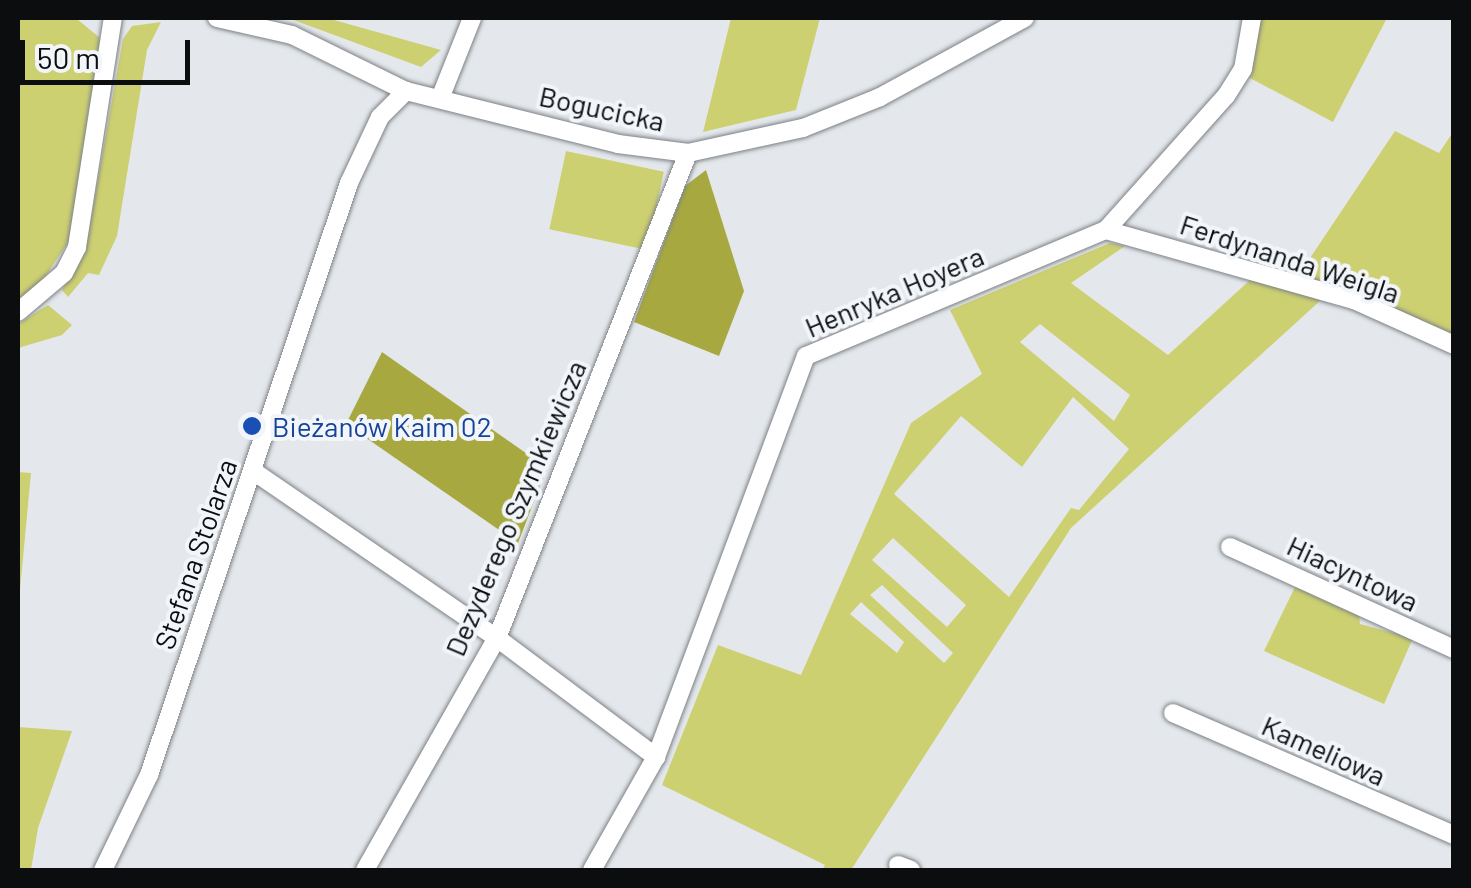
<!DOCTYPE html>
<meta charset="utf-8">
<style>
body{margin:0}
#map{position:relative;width:1471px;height:888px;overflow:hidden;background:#e4e8ed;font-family:Barlow,sans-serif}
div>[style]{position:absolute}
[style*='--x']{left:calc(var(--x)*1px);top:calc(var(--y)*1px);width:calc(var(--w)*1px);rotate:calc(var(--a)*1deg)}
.green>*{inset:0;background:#cdd071;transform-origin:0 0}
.forest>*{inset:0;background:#a7a940}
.roads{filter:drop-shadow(0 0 2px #7d8185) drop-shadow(0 0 2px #7d8185)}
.minor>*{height:18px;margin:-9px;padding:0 9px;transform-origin:9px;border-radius:9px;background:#fff}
.dots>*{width:28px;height:28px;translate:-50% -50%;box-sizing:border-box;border:5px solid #f2f6fa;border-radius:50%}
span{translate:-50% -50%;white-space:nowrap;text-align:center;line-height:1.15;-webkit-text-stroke:8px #f2f6fa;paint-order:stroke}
.street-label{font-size:28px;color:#0c0d0e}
.transit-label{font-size:28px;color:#164399}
.left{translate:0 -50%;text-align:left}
.frame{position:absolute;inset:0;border:20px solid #0c0d0e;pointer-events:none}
.scale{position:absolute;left:20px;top:40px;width:170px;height:45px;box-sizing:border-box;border:5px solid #0c0d0e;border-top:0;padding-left:12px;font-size:30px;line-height:35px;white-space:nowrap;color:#0c0d0e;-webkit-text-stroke:8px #f2f6fa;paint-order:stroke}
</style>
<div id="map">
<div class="green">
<i style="clip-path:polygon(18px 18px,77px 19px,100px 38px,69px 241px,37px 289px,18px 300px)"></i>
<i style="clip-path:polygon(288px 18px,327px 18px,441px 50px,421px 67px)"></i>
<i style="clip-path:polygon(731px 18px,820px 18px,796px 110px,703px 132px)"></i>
<i style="clip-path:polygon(1261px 18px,1387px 18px,1333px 122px,1250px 78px)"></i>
<i style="clip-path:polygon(161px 22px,147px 50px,117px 236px,99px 275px,88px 273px,68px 297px,62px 290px,86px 246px,123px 39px,132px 26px)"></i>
<i style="clip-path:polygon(1395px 131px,1439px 153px,1453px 132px,1453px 336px,1223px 257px,1300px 273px)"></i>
<i style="left:566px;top:151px;width:100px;height:80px;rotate:12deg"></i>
<i style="clip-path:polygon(evenodd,1110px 243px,1125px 246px,1071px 283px,1168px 355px,1250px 280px,1322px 299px,1071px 528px,851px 870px,822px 870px,825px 865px,662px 785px,718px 645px,801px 675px,911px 423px,982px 374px,950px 310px,1110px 243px,1040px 324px,1130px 395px,1114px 421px,1020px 342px,1040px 324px,1110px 243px,1073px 397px,1129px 449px,1079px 510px,1071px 508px,1009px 597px,894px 494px,961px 416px,1022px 467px,1073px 397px,1110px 243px,893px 538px,966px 605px,947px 627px,872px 560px,893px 538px,1110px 243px,882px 585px,953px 653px,944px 663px,870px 595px,882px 585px,1110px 243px,861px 602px,904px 642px,897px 653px,850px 614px,861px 602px)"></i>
<i style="clip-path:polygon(48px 305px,72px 325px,62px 335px,18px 348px,18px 324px)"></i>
<i style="clip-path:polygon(18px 472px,31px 473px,18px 611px)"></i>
<i style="clip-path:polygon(1295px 587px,1359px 616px,1360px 624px,1413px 638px,1384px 704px,1264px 651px)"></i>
<i style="clip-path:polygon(18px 727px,72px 731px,38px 828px,31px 870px,18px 870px)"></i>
</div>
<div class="forest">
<i style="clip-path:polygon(706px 170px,744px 291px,719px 356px,634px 322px,685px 186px)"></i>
<i style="clip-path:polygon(382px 352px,547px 468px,518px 543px,346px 424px)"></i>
</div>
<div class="roads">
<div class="minor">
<i style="--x:217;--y:18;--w:77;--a:12.8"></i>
<i style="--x:292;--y:35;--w:127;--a:26.2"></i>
<i style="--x:406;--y:91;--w:219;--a:14"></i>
<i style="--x:618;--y:144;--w:71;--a:7.3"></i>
<i style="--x:688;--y:153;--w:118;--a:-12.3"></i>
<i style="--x:803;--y:128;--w:83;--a:-21.9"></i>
<i style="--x:880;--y:97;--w:165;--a:-28.6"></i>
<i style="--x:441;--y:96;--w:84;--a:-68.3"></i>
<i style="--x:1106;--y:230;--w:258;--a:15.8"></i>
<i style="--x:1354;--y:300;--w:110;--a:24.2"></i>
<i style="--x:18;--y:312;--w:60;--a:-40.3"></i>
<i style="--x:64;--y:273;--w:29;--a:-63"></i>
<i style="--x:77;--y:247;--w:232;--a:-81.1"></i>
<i style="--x:253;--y:471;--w:296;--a:34.4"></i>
<i style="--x:497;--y:638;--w:199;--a:36.8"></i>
<i style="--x:1230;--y:547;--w:246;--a:24.5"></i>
<i style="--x:1173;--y:713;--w:306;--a:23.5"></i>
<i style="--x:898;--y:865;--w:14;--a:21"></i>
<i style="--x:103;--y:870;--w:106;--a:-64.2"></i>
<i style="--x:149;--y:775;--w:625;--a:-71.33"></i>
<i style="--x:349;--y:183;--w:73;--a:-64.8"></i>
<i style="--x:380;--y:117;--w:37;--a:-45"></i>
<i style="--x:365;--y:870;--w:267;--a:-60.4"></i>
<i style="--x:497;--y:638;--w:521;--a:-68.5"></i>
<i style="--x:592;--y:870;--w:130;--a:-60.5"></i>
<i style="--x:656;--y:757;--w:428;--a:-69.5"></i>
<i style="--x:806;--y:356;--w:325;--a:-22.8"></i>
<i style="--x:1106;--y:230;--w:180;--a:-48.2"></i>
<i style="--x:1226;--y:96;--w:32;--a:-58"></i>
<i style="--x:1243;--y:69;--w:52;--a:-80"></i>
</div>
</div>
<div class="dots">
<i style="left:252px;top:426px;background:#1a4fb4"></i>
</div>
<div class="street-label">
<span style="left:602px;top:108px;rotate:12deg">Bogucicka</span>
<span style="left:1290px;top:258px;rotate:18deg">Ferdynanda Weigla</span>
<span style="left:894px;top:291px;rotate:-23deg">Henryka Hoyera</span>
<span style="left:515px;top:508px;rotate:-67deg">Dezyderego Szymkiewicza</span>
<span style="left:195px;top:554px;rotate:-71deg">Stefana Stolarza</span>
<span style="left:1353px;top:573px;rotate:25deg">Hiacyntowa</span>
<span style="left:1324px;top:750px;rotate:24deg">Kameliowa</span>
</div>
<div class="transit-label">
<span class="left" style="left:272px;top:426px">Bieżanów Kaim 02</span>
</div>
<div class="frame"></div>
<div class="scale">50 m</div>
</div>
